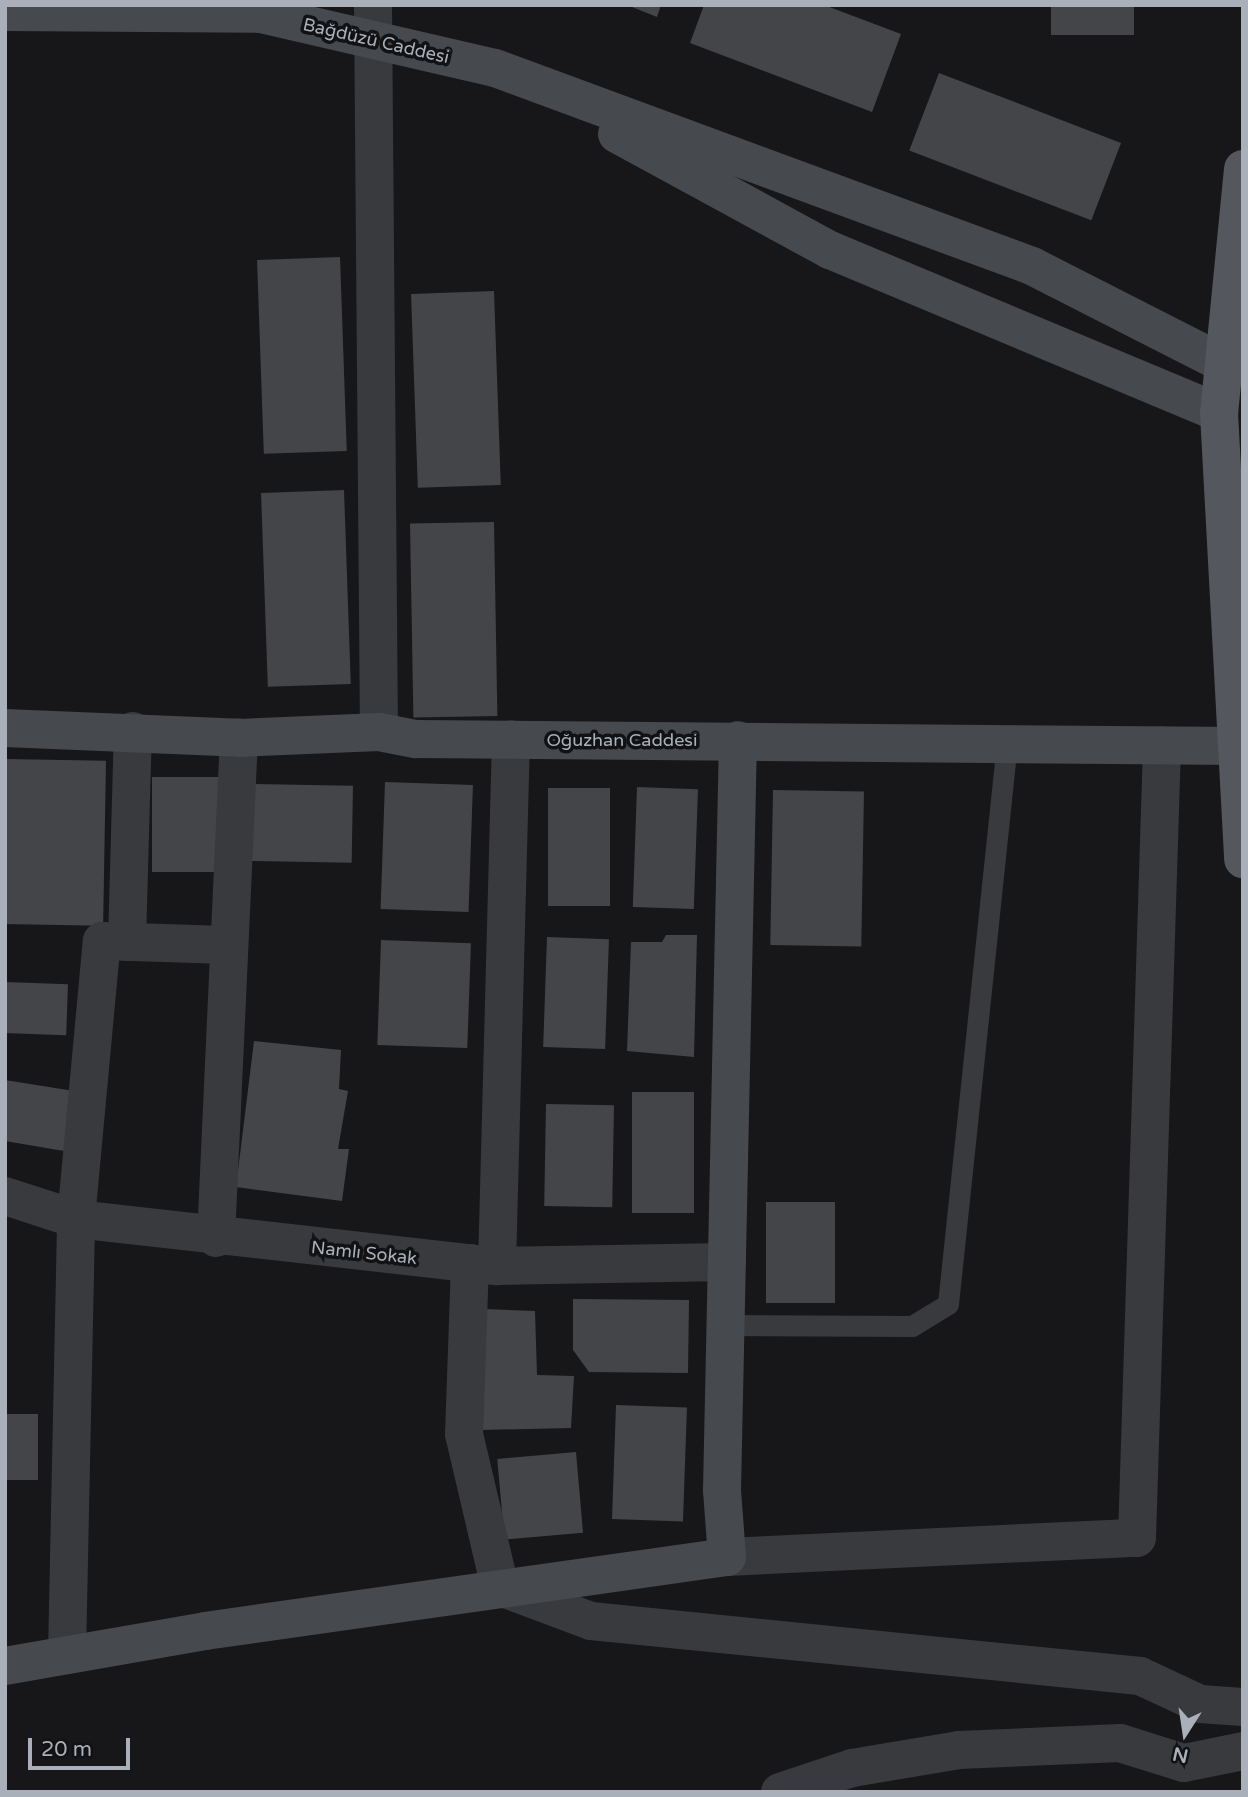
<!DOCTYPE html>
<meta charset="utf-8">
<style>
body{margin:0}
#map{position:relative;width:1248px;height:1797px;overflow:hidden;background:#171719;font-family:"Varela Round",sans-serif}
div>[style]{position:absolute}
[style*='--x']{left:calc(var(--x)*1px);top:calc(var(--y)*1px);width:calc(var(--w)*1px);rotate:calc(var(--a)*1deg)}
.building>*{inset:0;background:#434549;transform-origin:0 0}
.lane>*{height:21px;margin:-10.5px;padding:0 10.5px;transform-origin:10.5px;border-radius:10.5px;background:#383a3e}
.street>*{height:38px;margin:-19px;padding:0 19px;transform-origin:19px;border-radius:19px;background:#383a3e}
.secondary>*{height:38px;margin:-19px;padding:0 19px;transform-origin:19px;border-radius:19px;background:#46494e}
.primary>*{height:38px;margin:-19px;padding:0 19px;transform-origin:19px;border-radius:19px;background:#54575d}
span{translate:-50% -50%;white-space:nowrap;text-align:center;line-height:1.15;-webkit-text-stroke:7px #121214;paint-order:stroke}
.street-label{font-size:18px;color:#a9b0b9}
.frame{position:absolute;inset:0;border:7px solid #a9b0b9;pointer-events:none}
.north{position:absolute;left:1150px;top:1699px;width:70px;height:70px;-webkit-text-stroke:5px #121214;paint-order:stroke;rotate:192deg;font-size:19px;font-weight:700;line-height:28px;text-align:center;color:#a9b0b9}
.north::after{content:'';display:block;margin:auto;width:24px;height:32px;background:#a9b0b9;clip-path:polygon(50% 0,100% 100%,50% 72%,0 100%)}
.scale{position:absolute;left:28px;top:1738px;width:102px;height:32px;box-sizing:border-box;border:4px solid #a9b0b9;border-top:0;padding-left:9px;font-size:21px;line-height:24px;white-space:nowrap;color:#a9b0b9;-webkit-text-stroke:5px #121214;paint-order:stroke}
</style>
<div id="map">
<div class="building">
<i style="clip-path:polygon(627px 5px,661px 5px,657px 17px)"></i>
<i style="clip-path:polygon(704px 5px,824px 5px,901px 34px,872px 112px,690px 43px)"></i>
<i style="left:1051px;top:5px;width:83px;height:30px"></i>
<i style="left:939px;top:73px;width:195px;height:83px;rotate:21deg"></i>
<i style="left:340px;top:257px;width:194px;height:83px;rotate:88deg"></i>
<i style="left:494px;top:291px;width:194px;height:83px;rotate:88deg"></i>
<i style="left:344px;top:490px;width:194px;height:83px;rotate:88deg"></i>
<i style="left:494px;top:522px;width:194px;height:84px;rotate:89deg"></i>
<i style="left:5px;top:759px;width:101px;height:165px;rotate:1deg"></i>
<i style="left:152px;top:777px;width:67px;height:95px"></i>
<i style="left:385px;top:782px;width:88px;height:127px;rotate:2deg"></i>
<i style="left:253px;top:784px;width:100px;height:77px;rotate:1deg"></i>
<i style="left:637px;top:787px;width:61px;height:120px;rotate:2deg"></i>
<i style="left:548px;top:788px;width:62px;height:118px"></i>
<i style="left:773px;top:790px;width:91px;height:155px;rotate:1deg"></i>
<i style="clip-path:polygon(666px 935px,697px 935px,694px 1057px,627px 1051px,631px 942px,662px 942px)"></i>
<i style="left:547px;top:937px;width:62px;height:110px;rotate:2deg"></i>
<i style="left:381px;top:940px;width:90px;height:105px;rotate:2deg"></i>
<i style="left:5px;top:982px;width:63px;height:51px;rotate:2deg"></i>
<i style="clip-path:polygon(254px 1041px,341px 1050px,339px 1089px,348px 1091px,338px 1149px,349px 1149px,342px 1201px,236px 1187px)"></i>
<i style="clip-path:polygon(5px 1080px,74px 1091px,64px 1151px,5px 1141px)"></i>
<i style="left:632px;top:1092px;width:62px;height:121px"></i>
<i style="left:546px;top:1104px;width:68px;height:102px;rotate:1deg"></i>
<i style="left:766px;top:1202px;width:69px;height:101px"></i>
<i style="clip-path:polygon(573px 1299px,689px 1300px,688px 1373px,589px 1372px,573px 1350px)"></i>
<i style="clip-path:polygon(484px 1309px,535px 1311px,537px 1375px,574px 1376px,571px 1428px,481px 1430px)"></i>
<i style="left:616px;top:1405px;width:71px;height:114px;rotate:2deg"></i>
<i style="left:5px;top:1414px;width:33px;height:66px"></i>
<i style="left:576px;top:1452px;width:81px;height:79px;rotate:85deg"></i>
</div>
<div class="lane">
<i style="--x:725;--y:1325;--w:187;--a:0.3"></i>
<i style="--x:912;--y:1326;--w:42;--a:-31.4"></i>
<i style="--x:948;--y:1304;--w:564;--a:-84"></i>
</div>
<div class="street">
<i style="--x:373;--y:5;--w:727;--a:89.53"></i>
<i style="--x:127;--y:942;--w:211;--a:-88.4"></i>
<i style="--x:5;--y:1196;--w:75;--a:17.9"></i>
<i style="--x:76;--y:1219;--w:424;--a:6.4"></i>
<i style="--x:497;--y:1266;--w:230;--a:-1"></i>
<i style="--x:216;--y:1238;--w:501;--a:-87.37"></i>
<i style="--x:470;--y:1263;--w:171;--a:92"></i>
<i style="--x:464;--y:1434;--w:157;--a:76.8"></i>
<i style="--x:500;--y:1587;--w:97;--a:20.5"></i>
<i style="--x:591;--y:1621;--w:552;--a:5.72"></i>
<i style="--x:1140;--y:1676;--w:66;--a:25"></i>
<i style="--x:1200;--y:1704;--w:43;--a:4"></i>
<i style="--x:497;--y:1266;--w:527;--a:-88.48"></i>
<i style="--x:727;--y:1557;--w:410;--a:-2.7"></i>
<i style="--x:1137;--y:1538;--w:793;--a:-88.19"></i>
<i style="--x:67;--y:1655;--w:436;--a:-88.8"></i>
<i style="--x:76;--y:1219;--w:279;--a:-84.7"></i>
<i style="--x:102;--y:941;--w:124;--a:1.8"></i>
<i style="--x:780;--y:1792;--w:76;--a:-18.4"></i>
<i style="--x:852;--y:1768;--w:109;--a:-9.5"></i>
<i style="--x:959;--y:1750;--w:161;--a:-2.5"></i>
<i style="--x:1120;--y:1743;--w:67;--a:17.4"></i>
<i style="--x:1184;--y:1763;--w:60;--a:-11.5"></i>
</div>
<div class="secondary">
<i style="--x:5;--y:12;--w:256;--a:0.4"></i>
<i style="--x:261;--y:14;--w:240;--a:13"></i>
<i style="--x:495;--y:68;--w:572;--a:20.24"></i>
<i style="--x:1032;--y:266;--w:213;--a:27"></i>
<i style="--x:617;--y:134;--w:243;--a:28.6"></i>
<i style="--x:830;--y:250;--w:422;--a:22.7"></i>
<i style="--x:5;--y:728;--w:234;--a:2.4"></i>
<i style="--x:239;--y:738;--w:140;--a:-2.5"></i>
<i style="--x:379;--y:732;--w:38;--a:11"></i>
<i style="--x:416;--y:739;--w:824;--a:0.49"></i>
<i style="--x:5;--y:1666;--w:203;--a:-9.9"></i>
<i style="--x:205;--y:1631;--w:527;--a:-8.07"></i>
<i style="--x:727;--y:1557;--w:67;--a:-94.3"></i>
<i style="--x:722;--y:1490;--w:750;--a:-88.78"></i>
</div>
<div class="primary">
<i style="--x:1243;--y:169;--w:245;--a:95.6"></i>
<i style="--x:1219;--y:413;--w:447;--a:86.9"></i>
</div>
<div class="street-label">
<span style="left:376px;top:41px;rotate:13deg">Bağdüzü Caddesi</span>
<span style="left:622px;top:740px">Oğuzhan Caddesi</span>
<span style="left:364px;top:1253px;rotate:6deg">Namlı Sokak</span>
</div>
<div class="frame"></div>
<div class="north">N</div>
<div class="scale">20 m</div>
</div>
